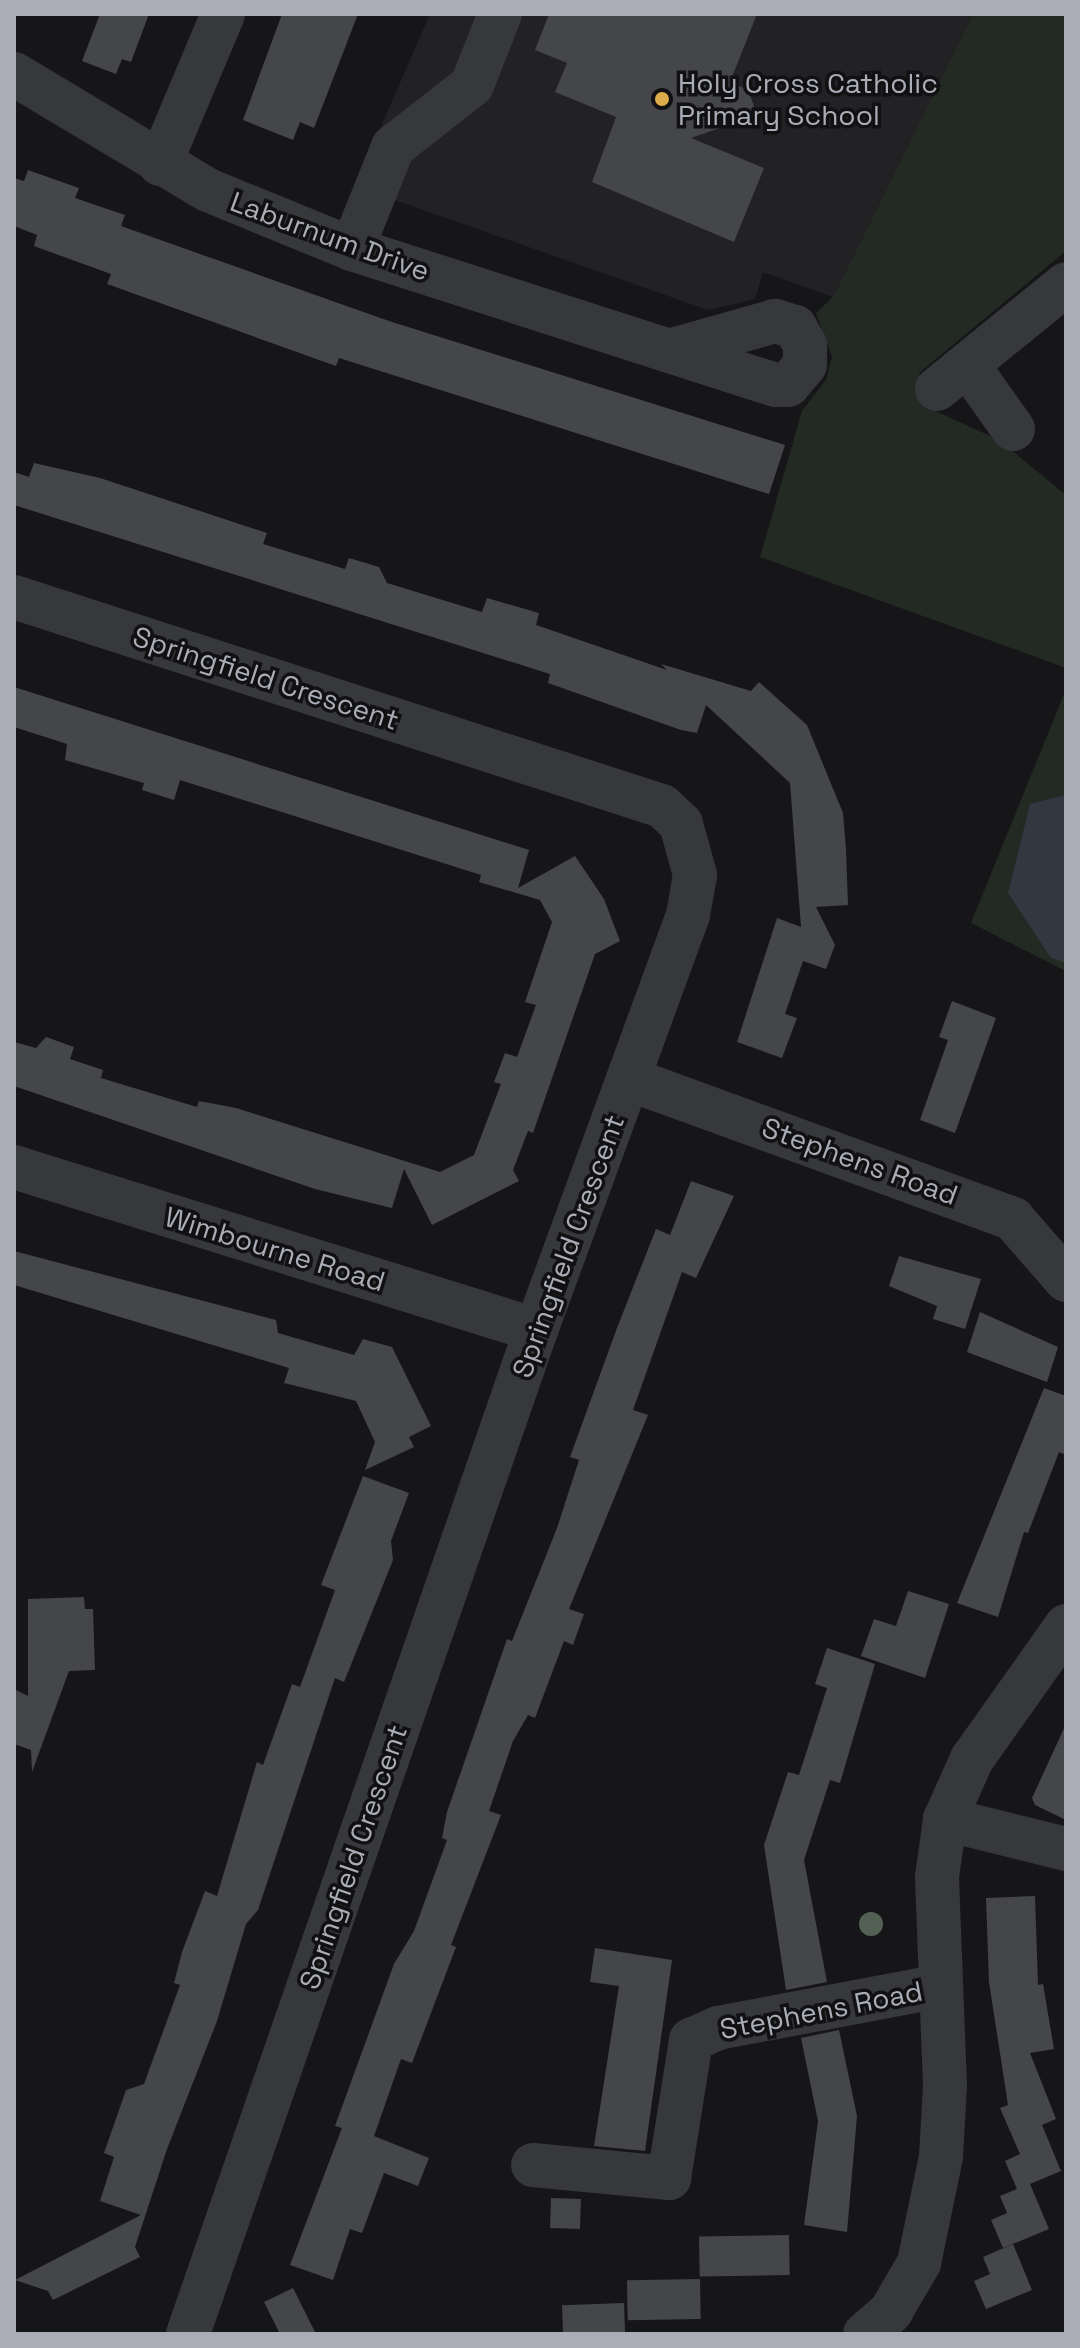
<!DOCTYPE html>
<style>
body{margin:0}
#map{position:relative;width:1080px;height:2348px;overflow:hidden;background:#161618;font-family:"Space Grotesk",sans-serif}
div>[style]{position:absolute}
[style*='--x']{left:calc(var(--x)*1px);top:calc(var(--y)*1px);width:calc(var(--w)*1px);rotate:calc(var(--a)*1deg)}
.built>*{inset:0;background:#222224}
.green>*{inset:0;background:#232a23}
.water>*{inset:0;background:#31383f}
.building>*{inset:0;background:#45464a;transform-origin:0 0}
.minor>*{height:44px;margin:-22px;padding:0 22px;transform-origin:22px;border-radius:22px;background:#37383c}
.trees>*{width:24px;height:24px;margin:-12px;border-radius:50%;background:#526154}
.dots>*{width:22px;height:22px;translate:-50% -50%;box-sizing:border-box;border:4px solid #111113;border-radius:50%}
span{translate:-50% -50%;white-space:nowrap;text-align:center;line-height:1.15;-webkit-text-stroke:7px #111113;paint-order:stroke}
.poi-label{font-size:28px;color:#aaadb6}
.left{translate:0 -50%;text-align:left}
.street-label{font-size:28px;color:#aaadb6}
.frame{position:absolute;inset:0;border:16px solid #aaadb6;pointer-events:none}
</style>
<div id="map">
<div class="built">
<i style="clip-path:polygon(430px 14px,973px 14px,833px 297px,763px 272px,755px 299px,708px 310px,355px 186px)"></i>
</div>
<div class="green">
<i style="clip-path:polygon(973px 14px,1066px 14px,1066px 251px,919px 373px,931px 409px,999px 440px,1066px 495px,1066px 668px,760px 557px,802px 411px,826px 380px,832px 357px,816px 313px,833px 297px)"></i>
<i style="clip-path:polygon(1066px 689px,1066px 971px,971px 923px)"></i>
</div>
<div class="water">
<i style="clip-path:polygon(1066px 795px,1066px 963px,1051px 958px,1008px 893px,1030px 804px)"></i>
</div>
<div class="building">
<i style="clip-path:polygon(100px 14px,149px 14px,131px 62px,122px 59px,116px 74px,82px 61px)"></i>
<i style="clip-path:polygon(282px 14px,358px 14px,314px 128px,300px 122px,293px 140px,243px 120px)"></i>
<i style="clip-path:polygon(549px 14px,757px 14px,730px 82px,748px 90px,754px 106px,749px 118px,691px 138px,764px 168px,734px 242px,592px 182px,616px 117px,555px 92px,567px 63px,535px 50px)"></i>
<i style="clip-path:polygon(28px 170px,79px 188px,75px 198px,125px 215px,121px 226px,389px 321px,785px 445px,769px 494px,339px 358px,336px 366px,107px 284px,111px 274px,34px 246px,37px 235px,14px 226px,14px 178px,24px 181px)"></i>
<i style="clip-path:polygon(34px 463px,100px 478px,267px 533px,263px 544px,345px 569px,349px 558px,379px 567px,387px 583px,482px 612px,487px 598px,539px 613px,536px 625px,667px 670px,661px 664px,751px 691px,759px 682px,807px 725px,843px 813px,846px 849px,848px 905px,816px 907px,835px 945px,826px 969px,803px 961px,785px 1014px,797px 1018px,782px 1058px,737px 1042px,777px 918px,801px 927px,790px 783px,706px 705px,697px 733px,681px 730px,548px 683px,550px 674px,14px 505px,14px 472px,29px 477px)"></i>
<i style="clip-path:polygon(14px 687px,529px 850px,518px 888px,575px 856px,604px 899px,620px 941px,595px 954px,533px 1133px,528px 1131px,513px 1170px,519px 1181px,432px 1225px,404px 1169px,392px 1208px,315px 1189px,14px 1086px,14px 1042px,36px 1048px,46px 1037px,74px 1047px,70px 1059px,103px 1070px,101px 1078px,197px 1107px,199px 1101px,236px 1108px,440px 1172px,474px 1155px,501px 1084px,494px 1082px,505px 1053px,517px 1057px,536px 1005px,525px 1002px,552px 922px,540px 900px,479px 882px,481px 875px,180px 780px,174px 800px,142px 790px,144px 783px,65px 760px,67px 744px,14px 727px)"></i>
<i style="clip-path:polygon(952px 1001px,996px 1018px,955px 1133px,920px 1120px,948px 1040px,939px 1037px)"></i>
<i style="clip-path:polygon(691px 1181px,734px 1196px,696px 1278px,682px 1272px,633px 1410px,648px 1415px,569px 1609px,584px 1614px,573px 1645px,564px 1641px,535px 1718px,528px 1715px,513px 1741px,489px 1811px,501px 1815px,451px 1945px,456px 1947px,412px 2063px,401px 2059px,374px 2136px,429px 2158px,418px 2186px,384px 2173px,362px 2233px,350px 2229px,333px 2280px,290px 2265px,342px 2128px,335px 2126px,394px 1964px,414px 1931px,447px 1840px,442px 1838px,447px 1812px,507px 1639px,512px 1641px,557px 1528px,579px 1460px,570px 1457px,617px 1328px,656px 1229px,670px 1235px)"></i>
<i style="clip-path:polygon(14px 1251px,276px 1320px,278px 1333px,354px 1355px,363px 1339px,392px 1347px,431px 1426px,409px 1437px,414px 1447px,365px 1470px,375px 1442px,356px 1401px,284px 1383px,289px 1368px,14px 1285px)"></i>
<i style="clip-path:polygon(899px 1256px,981px 1279px,965px 1329px,933px 1319px,937px 1306px,889px 1286px)"></i>
<i style="clip-path:polygon(980px 1312px,1058px 1347px,1047px 1382px,967px 1352px)"></i>
<i style="clip-path:polygon(1044px 1388px,1066px 1396px,1066px 1455px,1059px 1452px,1028px 1533px,1024px 1532px,998px 1617px,957px 1603px)"></i>
<i style="clip-path:polygon(363px 1476px,409px 1493px,391px 1541px,393px 1560px,344px 1682px,335px 1678px,258px 1910px,246px 1924px,217px 2021px,167px 2149px,135px 2247px,140px 2257px,53px 2300px,48px 2291px,15px 2280px,141px 2215px,100px 2201px,114px 2157px,104px 2153px,126px 2090px,144px 2084px,180px 1985px,174px 1983px,182px 1952px,205px 1891px,217px 1896px,257px 1762px,263px 1765px,292px 1684px,300px 1687px,335px 1590px,321px 1585px)"></i>
<i style="clip-path:polygon(908px 1591px,949px 1604px,925px 1678px,861px 1656px,874px 1619px,896px 1626px)"></i>
<i style="clip-path:polygon(84px 1597px,85px 1609px,93px 1609px,95px 1670px,69px 1671px,32px 1772px,31px 1750px,14px 1744px,14px 1689px,28px 1696px,28px 1599px)"></i>
<i style="clip-path:polygon(827px 1648px,875px 1664px,840px 1783px,830px 1780px,804px 1860px,827px 1982px,786px 1990px,764px 1845px,788px 1772px,799px 1775px,827px 1688px,815px 1684px)"></i>
<i style="clip-path:polygon(1066px 1724px,1066px 1820px,1035px 1805px,1032px 1798px)"></i>
<i style="clip-path:polygon(1035px 1896px,1038px 1985px,1043px 1984px,1054px 2049px,1030px 2053px,1056px 2119px,1042px 2125px,1061px 2171px,1030px 2184px,1049px 2229px,1003px 2248px,991px 2220px,1007px 2213px,1000px 2196px,1017px 2189px,1005px 2161px,1020px 2154px,1000px 2108px,1008px 2105px,989px 1982px,986px 1898px)"></i>
<i style="clip-path:polygon(595px 1948px,672px 1960px,645px 2151px,594px 2146px,619px 1986px,590px 1982px)"></i>
<i style="clip-path:polygon(839px 2030px,857px 2116px,847px 2232px,804px 2225px,818px 2121px,801px 2038px)"></i>
<i style="left:551px;top:2198px;width:30px;height:30px;rotate:2deg"></i>
<i style="left:789px;top:2235px;width:40px;height:90px;rotate:89deg"></i>
<i style="clip-path:polygon(1013px 2244px,1032px 2290px,986px 2309px,974px 2281px,990px 2274px,983px 2257px)"></i>
<i style="left:700px;top:2279px;width:40px;height:73px;rotate:89deg"></i>
<i style="clip-path:polygon(293px 2288px,316px 2334px,280px 2334px,264px 2302px)"></i>
<i style="left:624px;top:2303px;width:31px;height:62px;rotate:88deg"></i>
</div>
<div class="minor">
<i style="--x:14;--y:74;--w:226;--a:30.9"></i>
<i style="--x:208;--y:190;--w:156;--a:22.3"></i>
<i style="--x:352;--y:249;--w:445;--a:17.8"></i>
<i style="--x:776;--y:385;--w:12;--a:0"></i>
<i style="--x:788;--y:385;--w:26;--a:-50"></i>
<i style="--x:805;--y:365;--w:20;--a:-90"></i>
<i style="--x:805;--y:345;--w:21;--a:-119"></i>
<i style="--x:795;--y:327;--w:21;--a:-163"></i>
<i style="--x:775;--y:321;--w:110;--a:164.2"></i>
<i style="--x:160;--y:164;--w:163;--a:-67.2"></i>
<i style="--x:352;--y:249;--w:110;--a:-68.1"></i>
<i style="--x:393;--y:147;--w:100;--a:-38.1"></i>
<i style="--x:472;--y:85;--w:76;--a:-68.5"></i>
<i style="--x:969;--y:367;--w:76;--a:54.6"></i>
<i style="--x:937;--y:389;--w:166;--a:-39.1"></i>
<i style="--x:14;--y:597;--w:681;--a:17.88"></i>
<i style="--x:662;--y:806;--w:26;--a:43"></i>
<i style="--x:681;--y:824;--w:53;--a:74.6"></i>
<i style="--x:695;--y:875;--w:41;--a:99.9"></i>
<i style="--x:688;--y:915;--w:442;--a:110.1"></i>
<i style="--x:536;--y:1330;--w:1063;--a:109.12"></i>
<i style="--x:629;--y:1079;--w:409;--a:20"></i>
<i style="--x:1013;--y:1219;--w:81;--a:49"></i>
<i style="--x:14;--y:1167;--w:547;--a:17.34"></i>
<i style="--x:945;--y:1819;--w:125;--a:13.9"></i>
<i style="--x:533;--y:2165;--w:137;--a:5.5"></i>
<i style="--x:669;--y:2178;--w:140;--a:-80.9"></i>
<i style="--x:691;--y:2040;--w:30;--a:-24"></i>
<i style="--x:718;--y:2028;--w:226;--a:-10.7"></i>
<i style="--x:865;--y:2334;--w:35;--a:-41"></i>
<i style="--x:891;--y:2311;--w:56;--a:-59.7"></i>
<i style="--x:919;--y:2263;--w:108;--a:-78.3"></i>
<i style="--x:941;--y:2157;--w:71;--a:-86.8"></i>
<i style="--x:945;--y:2086;--w:209;--a:-92.2"></i>
<i style="--x:937;--y:1877;--w:59;--a:-82.1"></i>
<i style="--x:945;--y:1819;--w:66;--a:-65.8"></i>
<i style="--x:972;--y:1759;--w:163;--a:-54.7"></i>
</div>
<div class="trees">
<i style="left:871px;top:1924px"></i>
</div>
<div class="dots">
<i style="left:662px;top:99px;background:#dcac4a"></i>
</div>
<div class="poi-label">
<span class="left" style="left:678px;top:99px">Holy Cross Catholic<br>Primary School</span>
</div>
<div class="street-label">
<span style="left:330px;top:236px;rotate:20deg">Laburnum Drive</span>
<span style="left:266px;top:678px;rotate:18deg">Springfield Crescent</span>
<span style="left:860px;top:1161px;rotate:20deg">Stephens Road</span>
<span style="left:568px;top:1246px;rotate:-70deg">Springfield Crescent</span>
<span style="left:275px;top:1249px;rotate:17deg">Wimbourne Road</span>
<span style="left:353px;top:1857px;rotate:-71deg">Springfield Crescent</span>
<span style="left:821px;top:2010px;rotate:-11deg">Stephens Road</span>
</div>
<div class="frame"></div>
</div>
